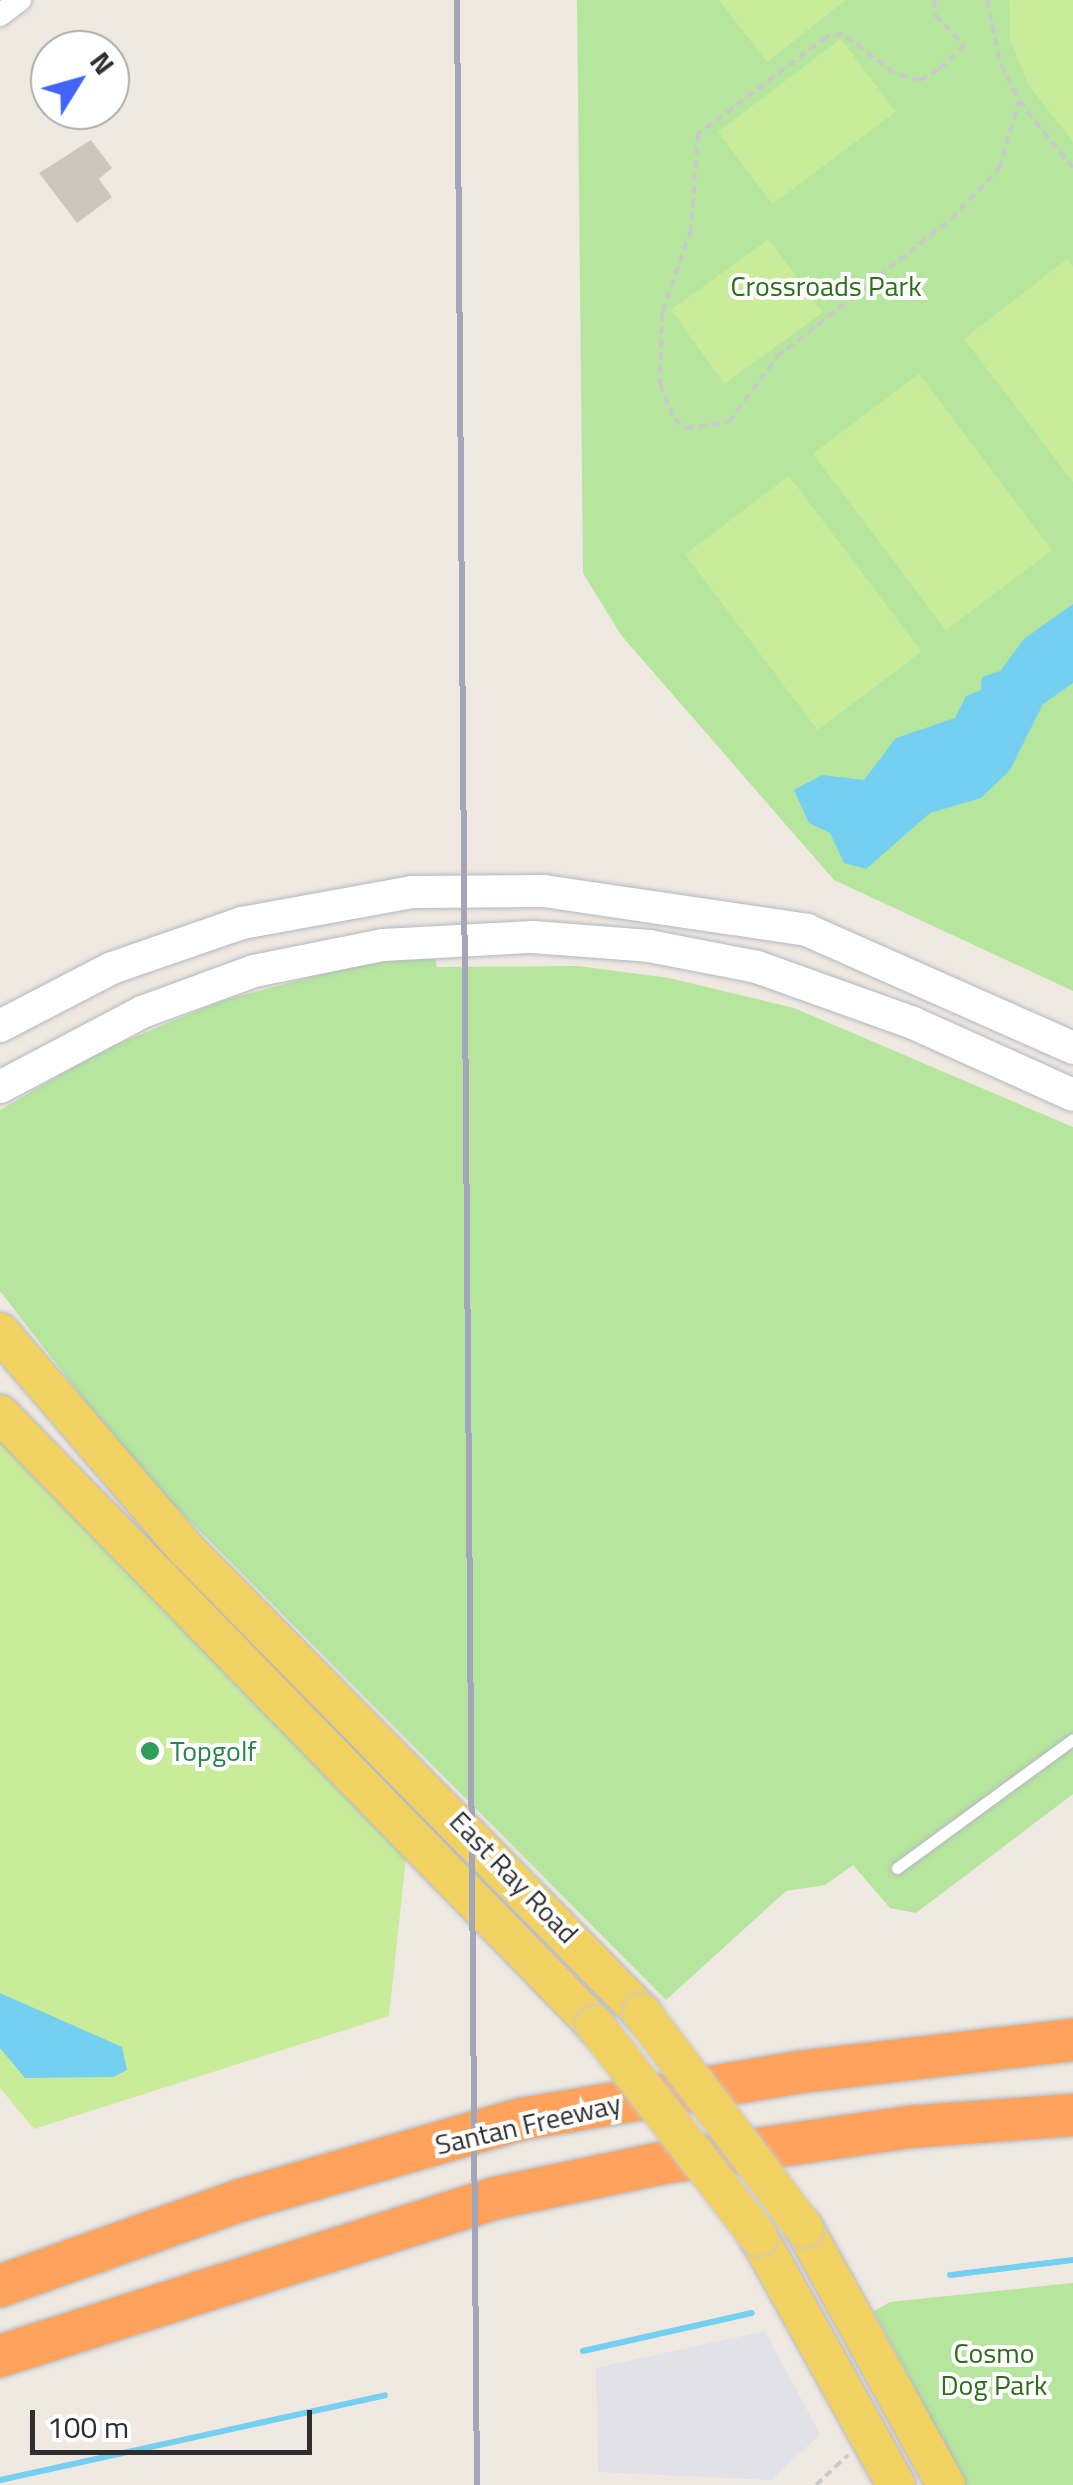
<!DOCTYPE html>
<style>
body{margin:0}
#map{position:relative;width:1073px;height:2485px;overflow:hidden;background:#efe9e1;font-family:"Titillium Web",sans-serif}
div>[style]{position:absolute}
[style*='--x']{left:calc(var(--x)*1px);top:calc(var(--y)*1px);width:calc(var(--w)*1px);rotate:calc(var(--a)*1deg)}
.industrial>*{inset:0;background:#e3e1e8}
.green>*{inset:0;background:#b6e59e}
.pitch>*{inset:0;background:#c9ec9a;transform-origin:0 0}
.water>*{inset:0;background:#75cff0}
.stream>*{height:6px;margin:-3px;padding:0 3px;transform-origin:3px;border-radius:3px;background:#75cff0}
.building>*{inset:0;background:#cbc7bf}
.path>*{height:4px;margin-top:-2px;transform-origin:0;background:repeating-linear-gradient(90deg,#c9c9c9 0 8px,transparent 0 13px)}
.roads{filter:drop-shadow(0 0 2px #b4b7c1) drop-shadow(0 0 2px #b4b7c1)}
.service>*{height:11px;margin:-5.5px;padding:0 5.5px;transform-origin:5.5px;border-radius:5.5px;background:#fff}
.minor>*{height:22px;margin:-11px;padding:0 11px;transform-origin:11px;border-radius:11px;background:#fff}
.secondary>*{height:32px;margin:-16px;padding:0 16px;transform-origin:16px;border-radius:16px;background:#fff}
.primary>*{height:38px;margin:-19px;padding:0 19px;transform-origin:19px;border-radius:19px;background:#f2d163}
.motorway>*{height:42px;margin:-21px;padding:0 21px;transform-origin:21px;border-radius:21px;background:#ffa35c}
.rail>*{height:6px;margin:-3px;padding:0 3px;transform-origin:3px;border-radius:3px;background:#a3a6b8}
.bridges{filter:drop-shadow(0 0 2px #c9c9c9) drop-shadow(0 0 2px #c9c9c9)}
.primary-bridge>*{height:38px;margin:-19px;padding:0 19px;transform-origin:19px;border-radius:19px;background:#f2d163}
.dots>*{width:28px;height:28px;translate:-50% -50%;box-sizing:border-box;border:5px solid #fff;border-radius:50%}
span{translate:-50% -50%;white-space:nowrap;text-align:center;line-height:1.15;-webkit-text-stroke:8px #fff;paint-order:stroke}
.park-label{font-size:28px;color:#2c6e1b}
.leisure-label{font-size:28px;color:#27864d}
.left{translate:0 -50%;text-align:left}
.street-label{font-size:28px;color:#2e2e2e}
.north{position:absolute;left:30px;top:30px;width:100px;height:100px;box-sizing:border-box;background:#fff;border:2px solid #ababab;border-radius:50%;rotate:53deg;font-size:28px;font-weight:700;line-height:40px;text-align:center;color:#2e2e2e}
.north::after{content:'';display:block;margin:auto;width:35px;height:45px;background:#4264fb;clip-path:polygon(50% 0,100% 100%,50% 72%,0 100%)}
.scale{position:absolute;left:30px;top:2410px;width:282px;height:45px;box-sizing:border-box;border:5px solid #2e2e2e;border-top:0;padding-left:12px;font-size:30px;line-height:35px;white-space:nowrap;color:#2e2e2e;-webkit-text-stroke:8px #fff;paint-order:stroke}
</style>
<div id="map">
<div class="industrial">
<i style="clip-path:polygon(765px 2331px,820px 2434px,772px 2480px,598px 2472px,596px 2368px)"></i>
</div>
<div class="green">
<i style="clip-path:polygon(577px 0,1073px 0,1073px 991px,834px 880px,621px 635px,583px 573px)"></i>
<i style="clip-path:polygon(435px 957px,437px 967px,578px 966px,669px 978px,794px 1008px,1073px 1127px,1073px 1794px,916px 1913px,890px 1908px,853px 1865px,825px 1885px,786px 1891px,666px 2000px,136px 1467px,0 1291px,0 1110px,103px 1050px,221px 1001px,368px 962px)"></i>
<i style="clip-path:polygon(1073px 2283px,1073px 2485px,966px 2485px,874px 2311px,890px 2302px)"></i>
</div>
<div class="pitch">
<i style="clip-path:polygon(719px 0,846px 0,767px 62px)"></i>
<i style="clip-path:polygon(1009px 0,1073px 0,1073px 142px,1028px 84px,1010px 39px)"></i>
<i style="left:841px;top:39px;width:91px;height:154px;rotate:53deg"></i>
<i style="left:769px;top:239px;width:91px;height:121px;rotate:54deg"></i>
<i style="clip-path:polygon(1067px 259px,1073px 267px,1073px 482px,964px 339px)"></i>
<i style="left:919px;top:374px;width:221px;height:133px;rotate:53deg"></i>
<i style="left:789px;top:476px;width:220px;height:130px;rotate:53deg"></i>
<i style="clip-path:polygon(0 1441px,406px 1858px,389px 2016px,34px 2129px,0 2088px)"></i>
</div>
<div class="water">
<i style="clip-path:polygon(1073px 604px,1073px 683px,1043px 704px,1010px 770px,981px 798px,930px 813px,866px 869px,844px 863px,830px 833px,809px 823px,794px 790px,822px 775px,864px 780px,896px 738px,955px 718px,966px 696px,981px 690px,982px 677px,1000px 671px,1024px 639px)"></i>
<i style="clip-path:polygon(0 1993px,122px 2047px,127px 2070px,113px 2077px,25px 2078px,0 2048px)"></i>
</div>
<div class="stream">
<i style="--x:950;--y:2275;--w:124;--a:-7"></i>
<i style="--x:583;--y:2351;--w:173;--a:-12.7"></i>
<i style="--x:0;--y:2480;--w:394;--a:-12.4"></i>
</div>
<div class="building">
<i style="clip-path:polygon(91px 140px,112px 168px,99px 179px,112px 197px,77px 223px,39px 173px)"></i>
</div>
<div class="path">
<i style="--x:934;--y:0;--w:15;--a:86"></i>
<i style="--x:935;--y:15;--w:42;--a:46"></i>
<i style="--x:964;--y:45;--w:36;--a:136"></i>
<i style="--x:938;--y:70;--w:21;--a:151"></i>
<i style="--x:920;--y:80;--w:27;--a:-165"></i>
<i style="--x:894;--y:73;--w:64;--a:-142.6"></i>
<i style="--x:843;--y:34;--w:17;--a:170"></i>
<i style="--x:826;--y:37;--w:161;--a:142.8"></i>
<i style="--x:698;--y:134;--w:96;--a:94.2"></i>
<i style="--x:691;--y:230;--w:88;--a:109.3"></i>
<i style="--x:662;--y:313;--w:71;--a:91.6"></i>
<i style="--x:660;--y:384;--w:38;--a:68"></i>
<i style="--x:674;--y:419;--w:15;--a:37"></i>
<i style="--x:686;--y:428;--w:43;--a:-7.9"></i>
<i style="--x:729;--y:422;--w:81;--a:-53.6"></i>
<i style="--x:777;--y:357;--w:222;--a:-38.4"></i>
<i style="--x:951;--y:219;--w:69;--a:-46.2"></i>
<i style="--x:999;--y:169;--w:71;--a:-73.6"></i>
<i style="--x:1019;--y:101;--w:86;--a:51.1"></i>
<i style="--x:987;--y:0;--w:66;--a:77.8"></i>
<i style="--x:1001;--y:65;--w:38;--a:63"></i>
<i style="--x:816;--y:2485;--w:44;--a:-43.2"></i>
</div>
<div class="roads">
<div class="service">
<i style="--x:897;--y:1868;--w:218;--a:-36.2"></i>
</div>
<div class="minor">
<i style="--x:0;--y:15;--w:25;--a:-37"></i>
</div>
<div class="secondary">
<i style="--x:0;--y:1026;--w:126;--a:-27.4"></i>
<i style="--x:112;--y:968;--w:138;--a:-19.1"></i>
<i style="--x:242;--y:923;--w:173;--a:-10.3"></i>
<i style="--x:412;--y:892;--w:132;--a:-0.4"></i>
<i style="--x:544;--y:891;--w:266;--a:8.4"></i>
<i style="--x:807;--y:930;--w:291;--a:23.9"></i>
<i style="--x:0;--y:1087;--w:161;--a:-27.8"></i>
<i style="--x:142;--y:1012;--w:119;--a:-20.1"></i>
<i style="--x:254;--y:971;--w:132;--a:-11.4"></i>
<i style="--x:383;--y:945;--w:150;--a:-3.1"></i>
<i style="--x:533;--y:937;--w:116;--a:4.4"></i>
<i style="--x:649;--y:946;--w:110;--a:11"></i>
<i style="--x:757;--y:967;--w:166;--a:19.7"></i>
<i style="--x:913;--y:1023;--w:175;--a:24.2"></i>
</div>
<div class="primary">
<i style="--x:0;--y:1332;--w:287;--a:49.4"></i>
<i style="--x:187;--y:1550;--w:649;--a:45.5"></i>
<i style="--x:0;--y:1414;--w:853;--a:45.76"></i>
<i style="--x:804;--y:2228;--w:294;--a:61.1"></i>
<i style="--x:758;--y:2236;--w:285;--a:61"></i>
</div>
<div class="motorway">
<i style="--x:0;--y:2286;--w:256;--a:-19.6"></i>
<i style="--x:241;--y:2200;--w:292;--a:-16.1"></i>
<i style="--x:522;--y:2119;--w:282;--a:-9.6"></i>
<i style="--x:800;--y:2072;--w:275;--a:-6.7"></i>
<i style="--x:0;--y:2356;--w:521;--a:-17.67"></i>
<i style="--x:496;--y:2198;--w:170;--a:-11.9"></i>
<i style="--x:662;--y:2163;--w:250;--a:-8.3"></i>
<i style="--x:909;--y:2127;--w:164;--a:-4.2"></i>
</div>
</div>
<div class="rail">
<i style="--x:457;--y:0;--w:2485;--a:89.54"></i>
</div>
<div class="bridges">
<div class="primary-bridge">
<i style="--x:642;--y:2013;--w:269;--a:53"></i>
<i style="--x:595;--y:2025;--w:267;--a:52.3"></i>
</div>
</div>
<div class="dots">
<i style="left:150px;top:1751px;background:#2e9e5b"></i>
</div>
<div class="park-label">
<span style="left:826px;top:286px">Crossroads Park</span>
<span style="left:994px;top:2369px">Cosmo<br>Dog Park</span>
</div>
<div class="leisure-label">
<span class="left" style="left:170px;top:1751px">Topgolf</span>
</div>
<div class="street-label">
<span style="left:514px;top:1877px;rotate:46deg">East Ray Road</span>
<span style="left:528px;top:2124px;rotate:-13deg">Santan Freeway</span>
</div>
<div class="north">N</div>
<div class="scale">100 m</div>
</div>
